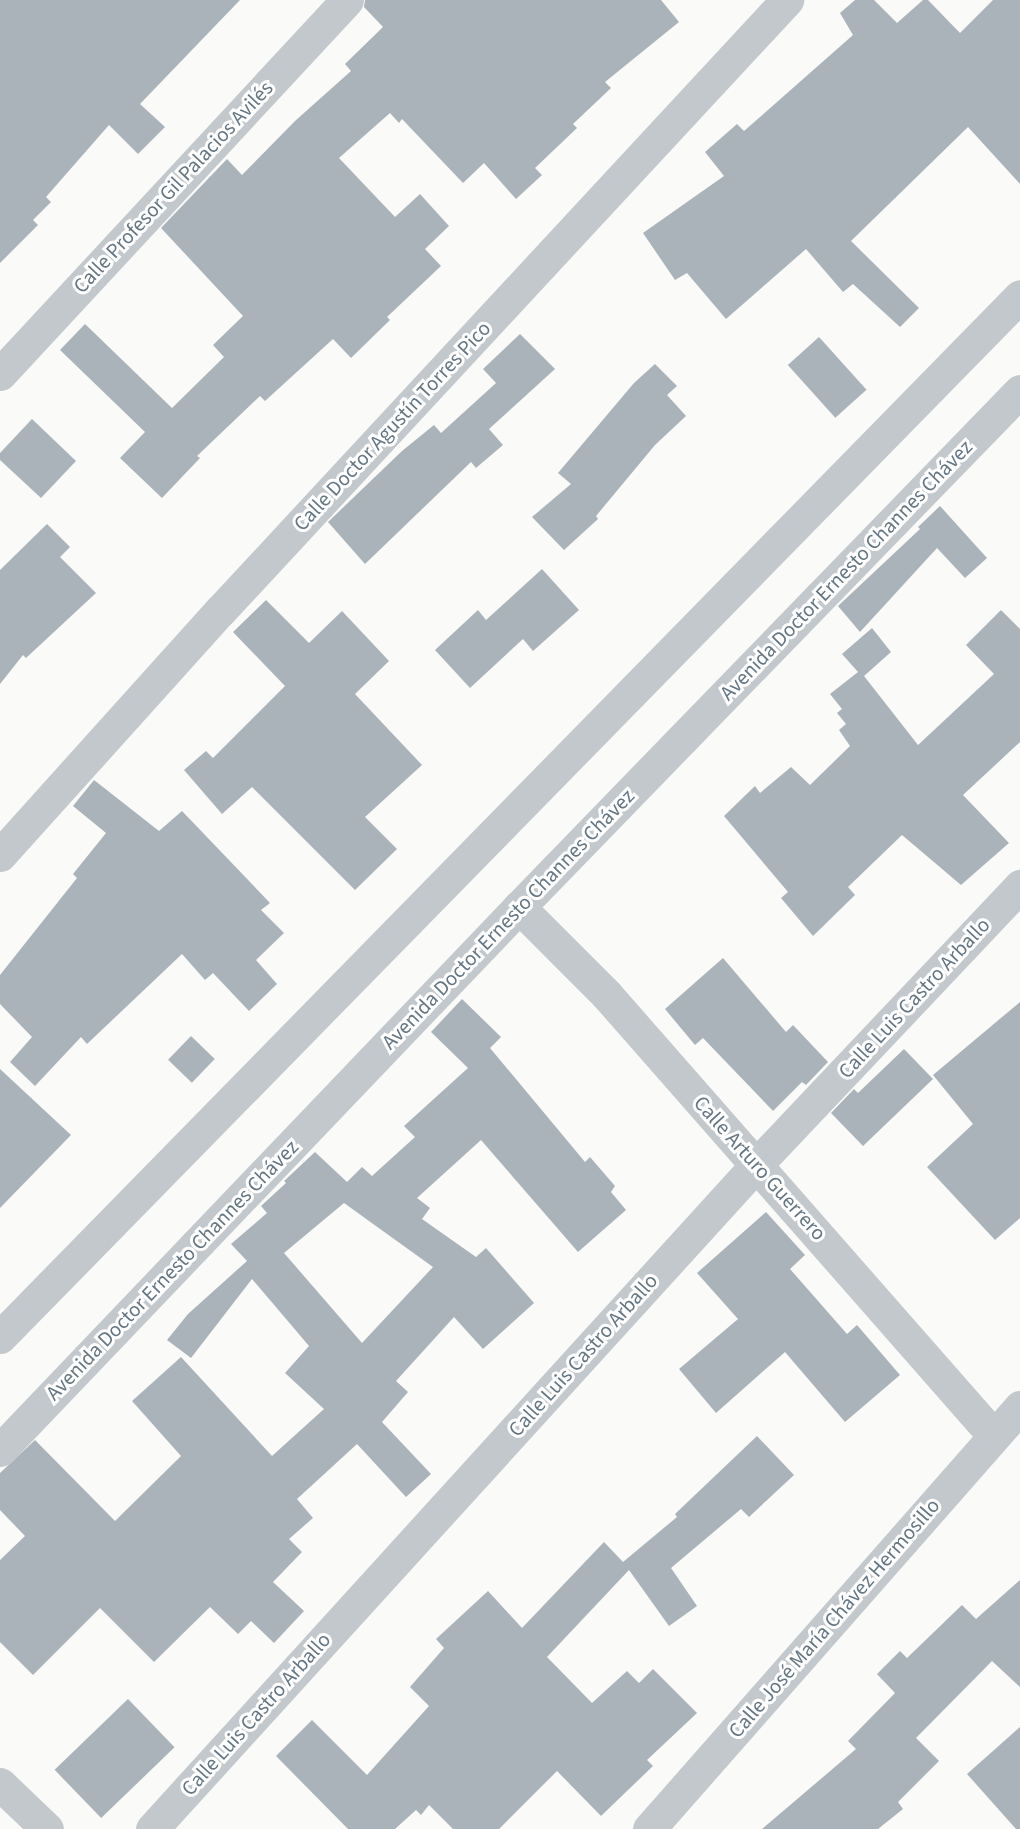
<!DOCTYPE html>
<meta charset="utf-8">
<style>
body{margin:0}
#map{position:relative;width:1020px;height:1829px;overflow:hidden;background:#fafaf8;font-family:"Source Sans 3",sans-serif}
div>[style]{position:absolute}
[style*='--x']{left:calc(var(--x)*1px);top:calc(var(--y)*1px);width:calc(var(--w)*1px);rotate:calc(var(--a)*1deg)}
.building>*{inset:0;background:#aab3b9;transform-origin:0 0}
.minor>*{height:33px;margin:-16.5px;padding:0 16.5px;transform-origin:16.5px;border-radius:16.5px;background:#c3c8cc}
span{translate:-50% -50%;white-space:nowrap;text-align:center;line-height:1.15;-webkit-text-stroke:6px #fff;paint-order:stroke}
.street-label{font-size:21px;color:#657683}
</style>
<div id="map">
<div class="building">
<i style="clip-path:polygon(0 0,240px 0,140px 104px,165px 127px,138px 154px,109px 125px,46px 197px,51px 202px,33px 220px,38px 225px,0 263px)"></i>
<i style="clip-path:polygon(365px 0,661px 0,679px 22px,605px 82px,611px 88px,573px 124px,577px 128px,535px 168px,542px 175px,516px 199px,484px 163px,463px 183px,402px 119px,399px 123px,390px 113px,339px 158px,395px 217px,420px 194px,449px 226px,425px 249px,441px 266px,387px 317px,390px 320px,351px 358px,333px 339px,265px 401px,260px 396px,197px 456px,200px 458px,162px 498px,120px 458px,145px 432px,60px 350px,85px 324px,172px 408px,224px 357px,213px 345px,243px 316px,161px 228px,227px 159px,242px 175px,295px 121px,351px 71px,345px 64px,383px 27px,364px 7px)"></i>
<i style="clip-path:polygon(855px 0,874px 0,897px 23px,923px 0,928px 0,960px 33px,993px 0,1020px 0,1020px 184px,968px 127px,851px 241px,919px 308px,900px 327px,853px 284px,843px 292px,806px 249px,726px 319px,687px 273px,675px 280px,643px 233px,724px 176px,705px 152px,737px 124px,744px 131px,853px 35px,840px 13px)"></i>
<i style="clip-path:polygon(520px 334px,555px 369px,489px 429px,503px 445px,476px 468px,471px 462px,365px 564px,328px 522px,402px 451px,434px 425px,441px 433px,496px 383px,483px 369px)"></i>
<i style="left:819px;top:337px;width:71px;height:42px;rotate:48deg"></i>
<i style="clip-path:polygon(655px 364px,677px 386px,667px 395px,686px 416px,655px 445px,596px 516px,598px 519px,564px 550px,532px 517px,571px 484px,558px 473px,634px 383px)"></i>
<i style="clip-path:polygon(32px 419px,76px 461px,41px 498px,0 460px,0 453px)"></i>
<i style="clip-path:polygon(940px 506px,987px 558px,965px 578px,937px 548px,860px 632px,838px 606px,920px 529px,918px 527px)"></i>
<i style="clip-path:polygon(47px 524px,70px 547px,60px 557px,96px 593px,26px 658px,23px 655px,0 684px,0 570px)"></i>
<i style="clip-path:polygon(542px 569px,579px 610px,533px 651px,523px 639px,470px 688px,435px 650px,478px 610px,486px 620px)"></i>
<i style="clip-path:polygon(266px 600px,309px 643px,342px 611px,389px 661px,355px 694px,422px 765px,365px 817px,397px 849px,355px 890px,252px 787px,222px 814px,184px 770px,206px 751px,213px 758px,285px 686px,233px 632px)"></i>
<i style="clip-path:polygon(1001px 610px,1020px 629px,1020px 742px,963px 795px,1009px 843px,961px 885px,902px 835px,848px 887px,855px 895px,813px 936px,781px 898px,788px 892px,724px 816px,755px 786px,760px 793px,791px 767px,810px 785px,850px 746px,839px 730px,846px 724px,837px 713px,842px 709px,830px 694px,858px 672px,842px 654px,872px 628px,891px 652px,864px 676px,918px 745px,994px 674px,966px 645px)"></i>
<i style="clip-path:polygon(94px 780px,159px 831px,182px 811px,270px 903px,261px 910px,284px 933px,256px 960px,277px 984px,249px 1011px,213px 973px,205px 980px,182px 954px,87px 1044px,81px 1037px,35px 1086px,10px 1062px,32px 1037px,0 1004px,0 975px,77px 878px,73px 874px,106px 833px,73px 806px)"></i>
<i style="clip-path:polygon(723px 958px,786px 1032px,793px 1025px,828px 1062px,806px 1085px,802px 1082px,773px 1111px,703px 1038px,695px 1045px,665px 1009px)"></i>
<i style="clip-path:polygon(evenodd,462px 999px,501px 1037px,490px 1048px,585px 1162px,590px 1157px,615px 1186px,611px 1192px,626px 1210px,578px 1252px,481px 1140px,417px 1198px,430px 1208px,422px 1219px,476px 1257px,486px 1248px,534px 1303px,483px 1349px,454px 1317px,396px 1381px,408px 1392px,382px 1422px,431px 1474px,406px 1497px,357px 1444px,297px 1499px,313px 1518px,289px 1539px,302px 1552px,273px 1582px,304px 1611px,274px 1643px,251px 1621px,238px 1634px,210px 1607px,154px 1662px,100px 1608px,33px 1675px,0 1642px,0 1560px,25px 1536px,0 1510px,0 1473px,35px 1440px,115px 1521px,181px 1456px,132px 1401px,181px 1357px,272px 1456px,324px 1409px,285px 1373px,309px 1346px,252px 1279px,191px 1358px,167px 1340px,188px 1314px,247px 1261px,231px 1244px,267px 1213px,261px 1206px,286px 1183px,284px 1181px,315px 1152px,347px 1182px,362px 1167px,372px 1176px,415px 1137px,404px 1126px,468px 1068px,431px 1032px,462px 999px,344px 1203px,433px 1267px,362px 1343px,284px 1253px,344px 1203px)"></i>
<i style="clip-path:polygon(1020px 1002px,1020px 1218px,995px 1240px,927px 1167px,973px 1124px,933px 1075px)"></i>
<i style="left:191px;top:1036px;width:33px;height:33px;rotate:44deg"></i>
<i style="clip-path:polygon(904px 1049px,933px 1079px,863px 1146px,831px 1113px,854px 1089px,858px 1093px)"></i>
<i style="clip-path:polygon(0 1069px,71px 1135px,0 1208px)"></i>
<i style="clip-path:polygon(766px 1212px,805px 1255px,790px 1269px,847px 1334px,857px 1325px,900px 1375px,845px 1422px,785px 1352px,716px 1413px,679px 1369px,738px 1319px,697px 1273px)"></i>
<i style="clip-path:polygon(757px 1436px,794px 1475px,749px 1517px,741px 1509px,671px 1568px,697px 1606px,669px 1626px,629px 1570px,547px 1657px,592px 1703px,627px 1671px,639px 1683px,653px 1669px,697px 1713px,647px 1760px,653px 1766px,601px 1816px,557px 1771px,499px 1829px,453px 1829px,429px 1805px,421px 1815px,416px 1810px,395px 1829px,348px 1829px,276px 1756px,312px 1720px,367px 1775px,429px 1706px,410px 1687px,444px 1648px,436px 1639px,488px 1591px,522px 1628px,604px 1542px,623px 1562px,677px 1517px,675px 1514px)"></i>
<i style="clip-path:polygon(1020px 1580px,1020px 1687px,992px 1661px,916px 1738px,939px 1761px,898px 1802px,903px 1809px,878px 1829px,762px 1829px,856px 1749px,848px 1741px,895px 1693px,877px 1674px,900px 1651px,907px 1658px,962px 1605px,976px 1619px)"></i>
<i style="left:128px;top:1699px;width:67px;height:102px;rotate:46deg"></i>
<i style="clip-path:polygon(1020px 1727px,1020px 1829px,1016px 1829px,967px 1774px)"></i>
</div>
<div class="minor">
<i style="--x:0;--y:374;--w:510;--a:-47.14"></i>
<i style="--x:0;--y:855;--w:329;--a:-48"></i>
<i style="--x:220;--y:611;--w:834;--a:-47.14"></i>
<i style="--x:519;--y:907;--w:123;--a:45"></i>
<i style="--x:606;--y:994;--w:588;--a:48.72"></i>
<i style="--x:0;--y:1337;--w:1457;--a:-45.58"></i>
<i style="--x:0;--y:1450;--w:751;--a:-46.29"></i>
<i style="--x:519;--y:907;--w:719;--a:-45.85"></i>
<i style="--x:0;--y:1784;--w:65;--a:43.8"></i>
<i style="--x:152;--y:1829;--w:899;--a:-47.7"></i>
<i style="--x:757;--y:1164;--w:383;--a:-46.6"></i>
<i style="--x:649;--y:1829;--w:562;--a:-48.68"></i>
</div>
<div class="street-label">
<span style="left:173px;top:187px;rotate:-47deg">Calle Profesor Gil Palacios Avilés</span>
<span style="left:392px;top:426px;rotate:-47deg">Calle Doctor Agustín Torres Pico</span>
<span style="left:846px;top:570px;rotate:-46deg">Avenida Doctor Ernesto Channes Chávez</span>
<span style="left:508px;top:919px;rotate:-46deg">Avenida Doctor Ernesto Channes Chávez</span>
<span style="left:914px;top:998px;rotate:-47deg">Calle Luis Castro Arballo</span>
<span style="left:760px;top:1168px;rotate:48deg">Calle Arturo Guerrero</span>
<span style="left:172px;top:1270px;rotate:-46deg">Avenida Doctor Ernesto Channes Chávez</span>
<span style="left:583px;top:1355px;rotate:-48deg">Calle Luis Castro Arballo</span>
<span style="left:834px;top:1618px;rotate:-49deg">Calle José María Chávez Hermosillo</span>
<span style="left:256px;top:1714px;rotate:-48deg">Calle Luis Castro Arballo</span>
</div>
</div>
